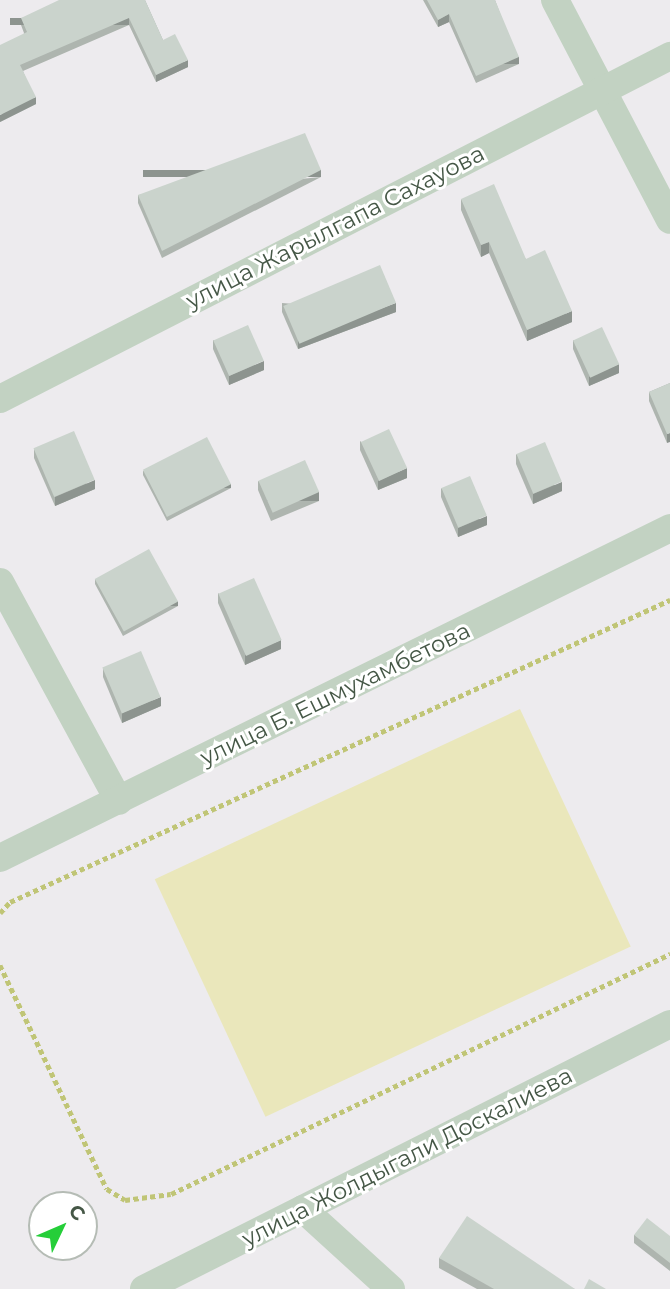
<!DOCTYPE html>
<meta charset="utf-8">
<style>
body{margin:0}
#map{position:relative;width:670px;height:1289px;overflow:hidden;background:#edebee;font-family:Montserrat,sans-serif}
div>[style]{position:absolute}
[style*='--x']{left:calc(var(--x)*1px);top:calc(var(--y)*1px);width:calc(var(--w)*1px);rotate:calc(var(--a)*1deg)}
.green>*{inset:0;background:#eae7bb;transform-origin:0 0}
.path>*{height:4.5px;margin-top:-2.25px;transform-origin:0;background:repeating-linear-gradient(90deg,#c0c576 0 5px,transparent 0 8.5px)}
.street>*{height:28px;margin:-14px;padding:0 14px;transform-origin:14px;border-radius:14px;background:#c2d2c2}
.wall>*{inset:0;background:#aeb5af}
.shaded-wall>*{inset:0;background:#8d948f;transform-origin:0 0}
.building>*{inset:0;background:#cad3cc;transform-origin:0 0}
span{translate:-50% -50%;white-space:nowrap;text-align:center;line-height:1.15;-webkit-text-stroke:6px #fff;paint-order:stroke}
.street-label{font-size:23px;color:#455746}
.north{position:absolute;left:28px;top:1191px;width:70px;height:70px;box-sizing:border-box;background:#fff;border:2px solid #b5bcb5;border-radius:50%;rotate:46deg;font-size:19px;font-weight:700;line-height:28px;text-align:center;color:#455746}
.north::after{content:'';display:block;margin:auto;width:24px;height:32px;background:#25ce39;clip-path:polygon(50% 0,100% 100%,50% 72%,0 100%)}
</style>
<div id="map">
<div class="green">
<i style="left:520px;top:709px;width:262px;height:403px;rotate:65deg"></i>
</div>
<div class="path">
<i style="--x:0;--y:913;--w:15;--a:-48"></i>
<i style="--x:10;--y:902;--w:726;--a:-24.59"></i>
<i style="--x:0;--y:965;--w:248;--a:64.5"></i>
<i style="--x:107;--y:1189;--w:21;--a:31"></i>
<i style="--x:125;--y:1200;--w:46;--a:-7.4"></i>
<i style="--x:171;--y:1194;--w:554;--a:-25.69"></i>
</div>
<div class="street">
<i style="--x:555;--y:0;--w:248;--a:62.4"></i>
<i style="--x:0;--y:399;--w:753;--a:-27.11"></i>
<i style="--x:0;--y:582;--w:249;--a:61.5"></i>
<i style="--x:0;--y:858;--w:747;--a:-26.22"></i>
<i style="--x:303;--y:1209;--w:119;--a:42.3"></i>
<i style="--x:144;--y:1289;--w:589;--a:-26.74"></i>
</div>
<div class="wall">
<i style="clip-path:polygon(145px 0,163px 40px,188px 67px,156px 82px,129px 25px,23px 71px,36px 104px,0 122px,24px 33px,21px 25px,21px 18px)"></i>
<i style="clip-path:polygon(423px 0,495px 0,519px 64px,476px 83px,449px 22px,438px 27px)"></i>
<i style="clip-path:polygon(321px 177px,162px 258px,138px 203px,138px 195px)"></i>
<i style="clip-path:polygon(461px 199px,526px 259px,572px 322px,527px 341px,489px 253px,481px 257px,461px 210px)"></i>
<i style="clip-path:polygon(282px 303px,396px 312px,298px 349px,282px 312px)"></i>
<i style="clip-path:polygon(213px 340px,264px 370px,229px 385px,213px 349px)"></i>
<i style="clip-path:polygon(573px 340px,619px 373px,589px 386px,573px 349px)"></i>
<i style="clip-path:polygon(670px 383px,667px 443px,649px 401px,649px 392px)"></i>
<i style="clip-path:polygon(360px 441px,407px 478px,378px 490px,360px 450px)"></i>
<i style="clip-path:polygon(34px 449px,95px 489px,55px 506px,34px 458px)"></i>
<i style="clip-path:polygon(516px 454px,562px 491px,533px 504px,516px 464px)"></i>
<i style="clip-path:polygon(143px 471px,231px 488px,167px 521px,143px 475px)"></i>
<i style="clip-path:polygon(258px 481px,319px 501px,271px 521px,258px 490px)"></i>
<i style="clip-path:polygon(441px 488px,487px 525px,458px 537px,441px 497px)"></i>
<i style="clip-path:polygon(95px 579px,178px 606px,123px 636px,95px 584px)"></i>
<i style="clip-path:polygon(218px 593px,281px 649px,245px 665px,218px 603px)"></i>
<i style="clip-path:polygon(103px 668px,161px 706px,122px 723px,103px 677px)"></i>
<i style="clip-path:polygon(634px 1235px,670px 1236px,670px 1271px,634px 1243px)"></i>
<i style="clip-path:polygon(439px 1258px,575px 1289px,477px 1289px,439px 1268px)"></i>
</div>
<div class="shaded-wall">
<i style="clip-path:polygon(449px 14px,449px 22px,438px 27px,438px 20px)"></i>
<i style="left:129px;top:18px;width:7px;height:119px;rotate:90deg"></i>
<i style="left:519px;top:57px;width:7px;height:47px;rotate:90deg"></i>
<i style="clip-path:polygon(188px 60px,188px 67px,156px 82px,156px 75px)"></i>
<i style="clip-path:polygon(36px 97px,36px 104px,0 122px,0 115px)"></i>
<i style="left:321px;top:170px;width:7px;height:178px;rotate:90deg"></i>
<i style="clip-path:polygon(489px 242px,489px 253px,481px 257px,481px 245px)"></i>
<i style="clip-path:polygon(396px 303px,396px 312px,298px 349px,298px 339px)"></i>
<i style="clip-path:polygon(572px 311px,572px 322px,527px 341px,527px 330px)"></i>
<i style="clip-path:polygon(264px 361px,264px 370px,229px 385px,229px 376px)"></i>
<i style="clip-path:polygon(619px 364px,619px 373px,589px 386px,589px 377px)"></i>
<i style="clip-path:polygon(670px 433px,670px 442px,667px 443px,667px 434px)"></i>
<i style="clip-path:polygon(407px 468px,407px 478px,378px 490px,378px 481px)"></i>
<i style="clip-path:polygon(95px 480px,95px 489px,55px 506px,55px 497px)"></i>
<i style="clip-path:polygon(562px 482px,562px 491px,533px 504px,533px 494px)"></i>
<i style="left:231px;top:484px;width:4px;height:72px;rotate:90deg"></i>
<i style="left:319px;top:492px;width:9px;height:52px;rotate:90deg"></i>
<i style="clip-path:polygon(487px 516px,487px 525px,458px 537px,458px 528px)"></i>
<i style="left:178px;top:601px;width:5px;height:63px;rotate:90deg"></i>
<i style="clip-path:polygon(281px 640px,281px 649px,245px 665px,245px 655px)"></i>
<i style="clip-path:polygon(161px 697px,161px 706px,122px 723px,122px 713px)"></i>
</div>
<div class="building">
<i style="clip-path:polygon(59px 0,145px 0,163px 40px,175px 34px,188px 60px,156px 75px,129px 18px,20px 65px,36px 97px,0 115px,0 45px,27px 32px,21px 18px)"></i>
<i style="clip-path:polygon(427px 0,495px 0,519px 57px,476px 76px,449px 14px,438px 20px)"></i>
<i style="clip-path:polygon(305px 133px,321px 170px,162px 251px,138px 195px)"></i>
<i style="clip-path:polygon(494px 184px,526px 259px,545px 250px,572px 311px,527px 330px,489px 242px,481px 245px,461px 199px)"></i>
<i style="left:380px;top:265px;width:41px;height:105px;rotate:67deg"></i>
<i style="left:248px;top:325px;width:39px;height:38px;rotate:66deg"></i>
<i style="left:602px;top:327px;width:41px;height:32px;rotate:65deg"></i>
<i style="clip-path:polygon(670px 383px,670px 433px,667px 434px,649px 392px)"></i>
<i style="left:389px;top:429px;width:43px;height:31px;rotate:65deg"></i>
<i style="left:74px;top:431px;width:53px;height:44px;rotate:67deg"></i>
<i style="left:207px;top:437px;width:53px;height:72px;rotate:63deg"></i>
<i style="left:545px;top:442px;width:43px;height:31px;rotate:67deg"></i>
<i style="left:305px;top:460px;width:35px;height:51px;rotate:66deg"></i>
<i style="left:470px;top:476px;width:43px;height:31px;rotate:67deg"></i>
<i style="left:149px;top:549px;width:60px;height:62px;rotate:61deg"></i>
<i style="left:254px;top:578px;width:68px;height:39px;rotate:66deg"></i>
<i style="left:141px;top:651px;width:50px;height:42px;rotate:67deg"></i>
<i style="clip-path:polygon(467px 1216px,575px 1289px,494px 1289px,439px 1258px)"></i>
<i style="clip-path:polygon(647px 1218px,670px 1236px,670px 1263px,634px 1235px)"></i>
<i style="clip-path:polygon(589px 1279px,606px 1289px,584px 1289px)"></i>
</div>
<div class="street-label">
<span style="left:335px;top:227px;rotate:-27deg">улица Жарылгапа Сахауова</span>
<span style="left:335px;top:694px;rotate:-26deg">улица Б. Ешмухамбетова</span>
<span style="left:407px;top:1157px;rotate:-27deg">улица Жолдыгали Доскалиева</span>
</div>
<div class="north">С</div>
</div>
